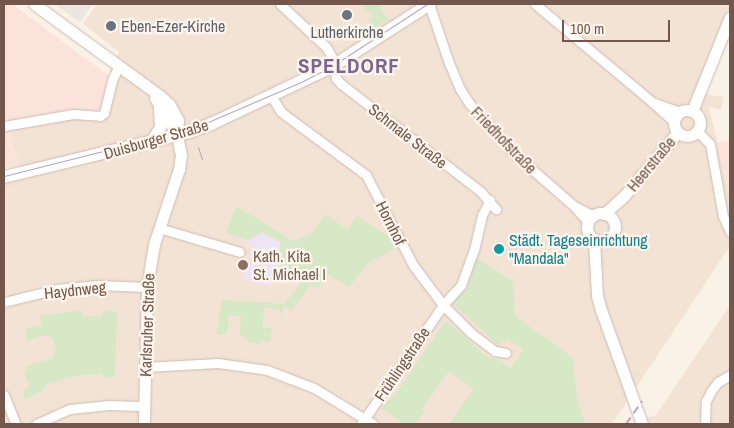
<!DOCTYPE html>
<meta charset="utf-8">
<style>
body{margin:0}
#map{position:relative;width:734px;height:428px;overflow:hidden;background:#fbf2e7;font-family:"Archivo Narrow",sans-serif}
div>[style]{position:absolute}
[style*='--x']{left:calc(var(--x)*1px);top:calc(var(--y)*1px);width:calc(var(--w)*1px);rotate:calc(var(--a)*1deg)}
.residential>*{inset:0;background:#f3e3d5}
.commercial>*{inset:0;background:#fbe2db}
.industrial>*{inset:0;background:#ece5e0}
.education>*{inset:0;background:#efe3f8}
.green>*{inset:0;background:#d6e8c6}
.roads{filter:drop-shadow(0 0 1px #cfbbb0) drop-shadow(0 0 1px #cfbbb0)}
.minor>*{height:9px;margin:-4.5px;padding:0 4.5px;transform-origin:4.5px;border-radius:4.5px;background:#fff}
.tertiary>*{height:11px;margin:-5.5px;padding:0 5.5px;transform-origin:5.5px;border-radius:5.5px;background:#fff}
.tertiary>.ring{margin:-5.5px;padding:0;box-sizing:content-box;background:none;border:11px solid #fff;border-radius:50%}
.secondary>*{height:12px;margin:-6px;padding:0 6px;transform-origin:6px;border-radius:6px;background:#fff}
.tram>*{height:1px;margin:-0.5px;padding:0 0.5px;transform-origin:0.5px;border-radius:0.5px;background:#b4a5c5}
.rail>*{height:2px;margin-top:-1px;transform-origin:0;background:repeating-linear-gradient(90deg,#b4a5c5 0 8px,transparent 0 13px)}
.dots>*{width:14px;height:14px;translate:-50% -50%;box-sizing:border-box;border:2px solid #fef6ed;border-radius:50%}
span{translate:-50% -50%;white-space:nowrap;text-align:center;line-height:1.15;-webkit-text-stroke:4.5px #fef6ed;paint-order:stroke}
.worship-label{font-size:16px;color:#5b616d}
.left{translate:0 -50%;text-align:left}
.street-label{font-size:16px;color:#74574c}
.culture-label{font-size:16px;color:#0d838f}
.education-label{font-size:16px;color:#785e54}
.district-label{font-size:21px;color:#7e6490;font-weight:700;letter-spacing:1px}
.frame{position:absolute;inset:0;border:5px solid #74574c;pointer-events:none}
.scale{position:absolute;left:562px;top:20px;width:108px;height:22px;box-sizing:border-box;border:2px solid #74574c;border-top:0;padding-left:6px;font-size:15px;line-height:18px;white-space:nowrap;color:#74574c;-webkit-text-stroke:4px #fef6ed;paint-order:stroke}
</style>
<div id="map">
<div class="residential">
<i style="clip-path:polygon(97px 4px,730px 4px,730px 33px,706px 94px,723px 97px,721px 110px,709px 107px,730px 197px,730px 246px,612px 424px,4px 424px,4px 182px,21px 177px,9px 130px,71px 110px,100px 112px,109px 76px,119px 52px,83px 24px)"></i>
<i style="clip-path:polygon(730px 305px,730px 424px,643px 424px,648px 417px,656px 415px)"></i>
</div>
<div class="commercial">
<i style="clip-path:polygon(4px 4px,12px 4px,109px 76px,100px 112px,71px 110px,4px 122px)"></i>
<i style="clip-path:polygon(9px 130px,19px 165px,4px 169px,4px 131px)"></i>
<i style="clip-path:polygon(730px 140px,730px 197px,717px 143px)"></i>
</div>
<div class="industrial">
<i style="clip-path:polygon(54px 4px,93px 4px,80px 22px)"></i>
</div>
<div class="education">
<i style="clip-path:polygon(262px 233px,280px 243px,278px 264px,271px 285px,257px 284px,243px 279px,248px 262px,263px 267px,266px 257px,244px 250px,251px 251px,253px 245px,246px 242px,247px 241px)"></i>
</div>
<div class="green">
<i style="clip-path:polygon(366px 4px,378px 4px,388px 19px,370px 31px,367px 28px,367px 25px,373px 16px,363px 8px)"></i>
<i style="clip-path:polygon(236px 206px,293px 241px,311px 234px,325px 214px,348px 230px,356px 216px,390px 237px,396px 248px,369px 262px,349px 287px,328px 274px,318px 288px,311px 284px,292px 310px,285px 306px,280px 315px,280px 309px,264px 308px,263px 327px,272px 328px,270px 342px,261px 340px,260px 344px,249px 342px,246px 337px,240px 336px,241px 316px,229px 315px,227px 334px,216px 335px,222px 302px,224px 300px,285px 304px,303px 279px,278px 263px,281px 242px,262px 232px,247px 240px,226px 233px)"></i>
<i style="clip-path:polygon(476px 258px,513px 281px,515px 316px,573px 358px,577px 399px,585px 424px,449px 424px,474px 389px,449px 371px,422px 408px,425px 411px,415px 424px,405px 424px,381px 408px,396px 393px,444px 323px,447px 321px,486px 356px,501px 361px,511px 368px,523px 349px,508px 339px,498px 345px,452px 303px,467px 288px)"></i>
<i style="clip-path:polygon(82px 310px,83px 316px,102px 317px,103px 311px,115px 311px,117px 313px,115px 375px,113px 378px,103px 377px,102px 373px,74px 376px,47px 384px,43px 390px,25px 400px,23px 391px,30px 386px,24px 373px,27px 366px,53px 358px,56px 350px,53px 339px,45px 335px,27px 341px,25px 329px,42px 324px,40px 316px)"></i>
</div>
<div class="roads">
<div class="minor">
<i style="--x:280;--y:4;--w:63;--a:43.1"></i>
<i style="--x:326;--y:47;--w:12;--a:59"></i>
<i style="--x:332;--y:57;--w:21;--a:79"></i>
<i style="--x:336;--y:78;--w:8;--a:50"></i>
<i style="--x:341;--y:84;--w:177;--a:37.6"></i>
<i style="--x:481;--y:192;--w:23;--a:49"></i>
<i style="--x:429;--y:4;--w:62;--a:71.3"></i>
<i style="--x:449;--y:63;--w:28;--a:67"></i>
<i style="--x:460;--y:89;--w:17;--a:57"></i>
<i style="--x:469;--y:103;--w:65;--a:48.7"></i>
<i style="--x:512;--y:152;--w:84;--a:41.1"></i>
<i style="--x:575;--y:207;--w:20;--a:49"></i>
<i style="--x:535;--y:4;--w:153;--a:39.9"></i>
<i style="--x:652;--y:102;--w:30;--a:42"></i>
<i style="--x:272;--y:97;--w:17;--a:59"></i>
<i style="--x:281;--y:112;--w:106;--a:36.5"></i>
<i style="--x:366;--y:175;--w:102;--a:62.4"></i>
<i style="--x:413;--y:265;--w:50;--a:53.1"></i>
<i style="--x:443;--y:305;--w:40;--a:45"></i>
<i style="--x:471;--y:333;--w:30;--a:37"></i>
<i style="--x:495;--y:351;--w:11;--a:10"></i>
<i style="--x:655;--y:103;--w:27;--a:20"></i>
<i style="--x:4;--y:126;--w:70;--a:-9.9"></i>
<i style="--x:73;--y:114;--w:27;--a:4"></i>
<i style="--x:100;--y:116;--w:5;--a:-37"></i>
<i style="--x:104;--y:113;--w:36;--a:-76"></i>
<i style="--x:113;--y:78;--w:14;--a:-65"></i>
<i style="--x:697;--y:131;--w:18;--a:45"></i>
<i style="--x:710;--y:144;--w:73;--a:79.8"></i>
<i style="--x:723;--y:216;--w:17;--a:66"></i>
<i style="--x:576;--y:207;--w:20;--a:27"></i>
<i style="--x:159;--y:228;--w:84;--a:16.5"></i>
<i style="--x:4;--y:302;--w:55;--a:-13.8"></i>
<i style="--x:57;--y:289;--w:40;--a:-5.7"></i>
<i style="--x:97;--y:285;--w:50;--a:2.3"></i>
<i style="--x:145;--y:367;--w:73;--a:-3.1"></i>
<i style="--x:218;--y:363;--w:49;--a:8.1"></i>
<i style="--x:267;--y:370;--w:50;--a:21"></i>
<i style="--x:314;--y:388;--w:69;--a:31.4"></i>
<i style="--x:4;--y:395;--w:31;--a:68"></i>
<i style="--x:36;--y:424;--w:37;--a:-24"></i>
<i style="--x:70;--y:409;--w:39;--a:-6"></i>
<i style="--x:109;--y:405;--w:35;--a:2"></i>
<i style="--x:361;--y:424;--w:145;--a:-55.4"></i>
<i style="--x:443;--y:305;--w:27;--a:-48"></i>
<i style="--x:461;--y:285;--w:37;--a:-70"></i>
<i style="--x:474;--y:250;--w:36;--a:-77"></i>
<i style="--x:482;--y:215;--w:17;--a:-62"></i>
<i style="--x:705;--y:424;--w:23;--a:-88"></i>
<i style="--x:706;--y:401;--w:11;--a:-63"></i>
<i style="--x:711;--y:391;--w:11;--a:-52"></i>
<i style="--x:718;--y:382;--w:14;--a:-30"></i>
</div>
<div class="tertiary">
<i style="--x:34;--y:4;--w:156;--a:36.1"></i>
<i style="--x:160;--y:96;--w:12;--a:42"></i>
<i style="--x:169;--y:104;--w:18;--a:61"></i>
<i style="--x:178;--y:120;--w:15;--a:94"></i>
<i style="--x:177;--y:135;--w:20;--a:79"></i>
<i style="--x:181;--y:155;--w:14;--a:98"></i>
<i style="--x:179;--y:169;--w:79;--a:108.4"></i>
<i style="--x:154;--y:244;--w:44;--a:99.2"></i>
<i style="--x:147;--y:287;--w:137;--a:91.3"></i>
<i style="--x:155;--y:98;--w:43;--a:59.3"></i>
<i class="ring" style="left:674px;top:110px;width:15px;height:15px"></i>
<i style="--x:692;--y:111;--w:101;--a:-68"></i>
<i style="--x:150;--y:142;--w:18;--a:-56"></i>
<i style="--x:160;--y:127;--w:19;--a:-93"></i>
<i class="ring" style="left:587px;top:213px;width:17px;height:17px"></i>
<i style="--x:604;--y:214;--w:27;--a:-42"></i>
<i style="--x:624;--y:196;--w:82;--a:-49.9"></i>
<i style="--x:594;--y:240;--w:56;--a:86.9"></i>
<i style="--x:597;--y:296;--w:15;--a:74"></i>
<i style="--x:601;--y:310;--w:121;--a:70.2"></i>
</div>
<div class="secondary">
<i style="--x:4;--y:177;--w:187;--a:-13.6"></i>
<i style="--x:186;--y:133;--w:27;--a:-20"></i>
<i style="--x:211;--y:124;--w:135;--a:-25.4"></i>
<i style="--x:333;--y:66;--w:115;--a:-32.6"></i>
</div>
</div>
<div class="tram">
<i style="--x:198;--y:147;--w:13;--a:72"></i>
<i style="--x:4;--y:176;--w:196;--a:-14.2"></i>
<i style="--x:194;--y:128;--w:119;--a:-23.3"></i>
<i style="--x:303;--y:81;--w:33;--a:-27"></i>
<i style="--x:332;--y:66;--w:113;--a:-33.1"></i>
</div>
<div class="rail">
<i style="--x:626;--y:424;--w:28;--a:-55"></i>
</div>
<div class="dots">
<i style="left:347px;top:15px;background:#6b7280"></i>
<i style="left:111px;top:26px;background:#6b7280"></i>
<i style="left:499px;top:249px;background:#0f9aa8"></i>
<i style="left:243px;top:265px;background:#8d6e63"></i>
</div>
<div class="worship-label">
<span class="left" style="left:121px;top:26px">Eben-Ezer-Kirche</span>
<span style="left:347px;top:32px">Lutherkirche</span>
</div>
<div class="street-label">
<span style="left:408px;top:136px;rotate:38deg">Schmale Straße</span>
<span style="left:156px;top:139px;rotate:-16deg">Duisburger Straße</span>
<span style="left:504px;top:140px;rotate:46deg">Friedhofstraße</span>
<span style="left:651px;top:164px;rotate:-50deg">Heerstraße</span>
<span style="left:391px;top:223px;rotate:63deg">Hornhof</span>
<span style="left:75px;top:290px;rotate:-6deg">Haydnweg</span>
<span style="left:147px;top:325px;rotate:-88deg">Karlsruher Straße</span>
<span style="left:402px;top:364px;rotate:-56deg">Frühlingstraße</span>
</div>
<div class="culture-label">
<span class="left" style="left:509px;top:249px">Städt. Tageseinrichtung<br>"Mandala"</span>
</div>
<div class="education-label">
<span class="left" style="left:253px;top:265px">Kath. Kita<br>St. Michael I</span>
</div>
<div class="district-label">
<span style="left:349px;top:66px">SPELDORF</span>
</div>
<div class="frame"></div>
<div class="scale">100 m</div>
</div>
